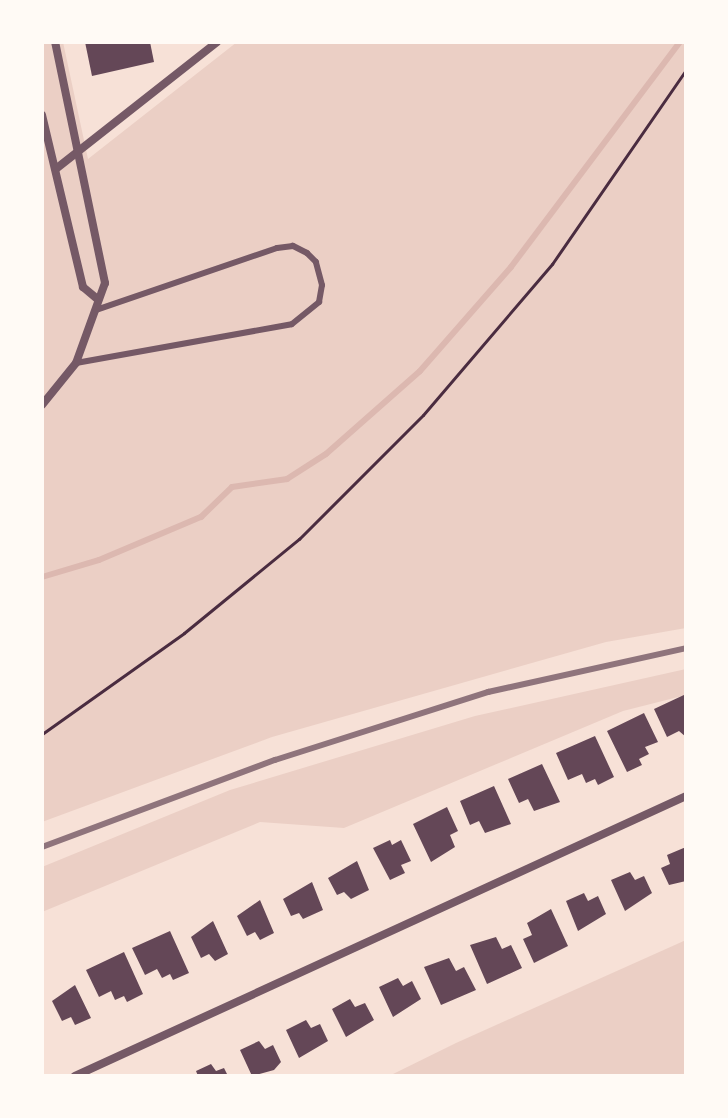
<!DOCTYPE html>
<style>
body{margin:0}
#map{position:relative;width:728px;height:1118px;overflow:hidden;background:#f7e1d7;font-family:"Roboto Serif",serif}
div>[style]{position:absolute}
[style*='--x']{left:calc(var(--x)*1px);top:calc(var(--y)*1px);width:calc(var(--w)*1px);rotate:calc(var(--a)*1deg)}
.green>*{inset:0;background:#ebcfc5}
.stream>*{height:6px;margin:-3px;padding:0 3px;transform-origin:3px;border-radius:3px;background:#dcb8b0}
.building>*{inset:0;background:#644757}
.path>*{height:3px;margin:-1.5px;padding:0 1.5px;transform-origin:1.5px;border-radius:1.5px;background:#4a2c40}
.service>*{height:6px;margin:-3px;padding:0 3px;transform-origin:3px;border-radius:3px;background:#755966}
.minor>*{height:8px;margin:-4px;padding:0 4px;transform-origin:4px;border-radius:4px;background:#755966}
.rail>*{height:6px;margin:-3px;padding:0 3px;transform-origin:3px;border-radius:3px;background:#8f747c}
span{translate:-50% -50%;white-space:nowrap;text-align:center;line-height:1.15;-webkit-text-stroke:8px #fffaf5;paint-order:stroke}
.frame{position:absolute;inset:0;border:44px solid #fffaf5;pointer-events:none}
</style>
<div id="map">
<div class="green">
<i style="clip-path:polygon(42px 42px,63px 42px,88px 159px,237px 42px,686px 42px,686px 628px,606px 642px,272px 737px,42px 822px)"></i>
<i style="clip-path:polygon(686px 669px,686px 695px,623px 711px,344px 828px,260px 822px,42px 912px,42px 867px,230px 790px,475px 716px)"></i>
<i style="clip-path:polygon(686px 940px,686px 1076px,389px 1076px,456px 1043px)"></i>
</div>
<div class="stream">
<i style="--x:42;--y:577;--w:59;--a:-16.6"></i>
<i style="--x:99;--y:560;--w:111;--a:-22.9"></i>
<i style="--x:201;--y:517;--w:43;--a:-44.1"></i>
<i style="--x:232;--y:487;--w:56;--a:-8.3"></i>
<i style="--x:287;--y:479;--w:46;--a:-32.7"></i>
<i style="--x:326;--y:454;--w:125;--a:-41.4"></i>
<i style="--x:420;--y:371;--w:138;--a:-48.8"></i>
<i style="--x:511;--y:267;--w:281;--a:-53.1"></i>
</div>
<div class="building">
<i style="clip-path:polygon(85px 42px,150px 42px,154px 62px,92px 76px)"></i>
<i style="clip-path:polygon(686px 694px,686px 737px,679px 731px,667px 737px,654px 709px)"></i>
<i style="clip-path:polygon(644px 713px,658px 742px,645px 747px,649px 754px,639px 759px,642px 765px,627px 772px,607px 731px)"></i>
<i style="clip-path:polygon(595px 736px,614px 777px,598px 785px,595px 779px,586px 783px,582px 774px,568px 780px,556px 753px)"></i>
<i style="clip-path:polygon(542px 764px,560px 802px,534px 811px,528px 799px,519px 803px,508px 779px)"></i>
<i style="clip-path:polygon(494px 786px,511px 824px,485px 833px,479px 821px,470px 825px,460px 801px)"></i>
<i style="clip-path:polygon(447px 807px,458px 831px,450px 835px,455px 847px,431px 862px,413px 824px)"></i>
<i style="clip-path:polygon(390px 840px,392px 845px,401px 840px,411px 861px,401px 865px,405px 873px,390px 880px,373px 848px)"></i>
<i style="clip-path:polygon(686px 847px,686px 881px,669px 885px,661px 868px,670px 864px,667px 855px)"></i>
<i style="clip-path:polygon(357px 861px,369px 890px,351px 899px,344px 892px,337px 895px,328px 878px)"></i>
<i style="clip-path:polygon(630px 872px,635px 880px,644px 876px,652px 893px,625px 911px,611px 880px)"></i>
<i style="clip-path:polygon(312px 882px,323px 910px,303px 919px,299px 913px,291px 916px,283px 899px)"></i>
<i style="clip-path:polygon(584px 893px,588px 901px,598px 896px,606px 914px,578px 931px,566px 901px)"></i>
<i style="clip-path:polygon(260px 900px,274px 933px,260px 940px,255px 932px,247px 936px,237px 916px)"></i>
<i style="clip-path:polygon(551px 909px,568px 946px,534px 963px,523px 939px,532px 935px,527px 923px)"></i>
<i style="clip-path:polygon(213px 921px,228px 954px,215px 961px,209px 954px,201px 958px,191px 937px)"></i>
<i style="clip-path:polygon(170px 931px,189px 973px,173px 980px,170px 974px,162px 978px,157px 969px,145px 975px,132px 948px)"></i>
<i style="clip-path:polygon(496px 937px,502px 949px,511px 945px,522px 968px,487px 984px,470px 945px)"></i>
<i style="clip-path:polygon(124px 952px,143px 994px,127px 1002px,124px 996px,115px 1000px,111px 991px,99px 997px,86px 970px)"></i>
<i style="clip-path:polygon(449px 958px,456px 971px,464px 967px,476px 990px,441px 1005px,424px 967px)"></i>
<i style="clip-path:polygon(398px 978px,403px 986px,412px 981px,421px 999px,393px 1017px,379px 987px)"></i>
<i style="clip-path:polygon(75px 985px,91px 1018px,75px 1025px,71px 1017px,62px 1021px,52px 1001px)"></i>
<i style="clip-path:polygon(350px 999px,355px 1007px,365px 1003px,374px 1020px,346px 1037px,332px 1009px)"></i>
<i style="clip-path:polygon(306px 1020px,311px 1028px,320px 1024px,328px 1041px,299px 1058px,286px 1030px)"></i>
<i style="clip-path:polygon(259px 1041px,265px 1049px,273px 1045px,281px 1062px,274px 1070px,252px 1076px,240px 1050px)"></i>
<i style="clip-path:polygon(211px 1064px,216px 1071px,224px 1068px,228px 1076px,198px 1076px,196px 1071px)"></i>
</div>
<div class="path">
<i style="--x:42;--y:734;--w:174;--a:-35.4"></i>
<i style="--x:184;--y:633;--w:149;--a:-39.3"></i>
<i style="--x:299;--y:539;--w:175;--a:-45"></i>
<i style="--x:423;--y:415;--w:199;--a:-49.5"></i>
<i style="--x:552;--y:264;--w:236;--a:-55.4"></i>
</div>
<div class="service">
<i style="--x:76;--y:363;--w:219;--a:-10.2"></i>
<i style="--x:292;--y:324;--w:35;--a:-39"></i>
<i style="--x:319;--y:302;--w:17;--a:-80"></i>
<i style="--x:322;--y:285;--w:24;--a:-105"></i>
<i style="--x:316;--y:262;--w:13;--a:-135"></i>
<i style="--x:307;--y:253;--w:16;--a:-153"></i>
<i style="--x:293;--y:246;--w:16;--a:173"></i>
<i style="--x:277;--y:248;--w:191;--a:161.1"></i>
</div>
<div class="minor">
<i style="--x:42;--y:115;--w:177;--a:76.6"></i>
<i style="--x:83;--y:287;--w:17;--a:40"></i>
<i style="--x:57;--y:168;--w:204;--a:-38.2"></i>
<i style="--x:42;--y:405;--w:54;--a:-51"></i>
<i style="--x:76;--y:363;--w:85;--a:-70.1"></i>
<i style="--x:105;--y:283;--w:246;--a:-101.7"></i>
<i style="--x:75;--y:1076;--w:672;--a:-24.62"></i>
</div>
<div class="rail">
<i style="--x:42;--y:847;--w:249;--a:-20.5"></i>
<i style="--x:275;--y:760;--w:224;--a:-17.7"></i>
<i style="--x:488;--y:692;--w:203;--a:-12.5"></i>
</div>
<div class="frame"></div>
</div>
